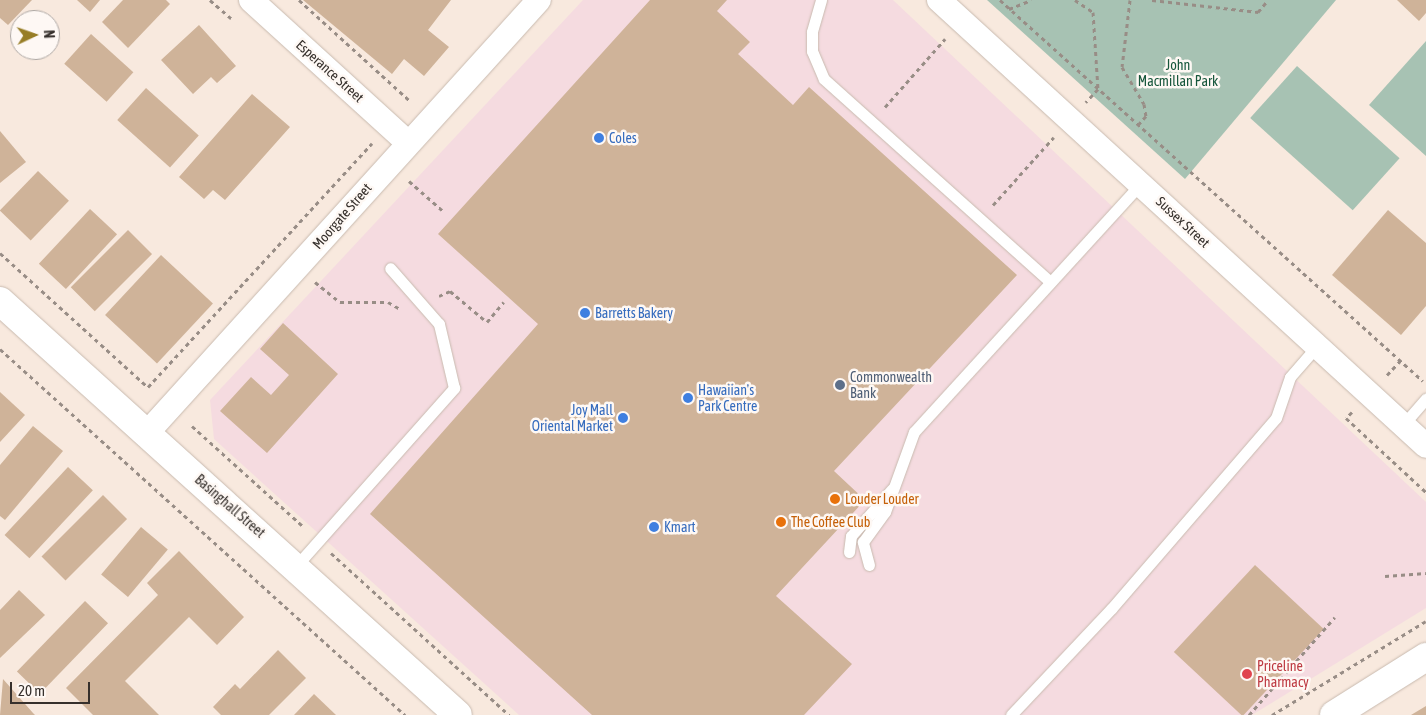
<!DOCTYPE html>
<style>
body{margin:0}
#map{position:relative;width:1426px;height:715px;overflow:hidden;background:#f8e9de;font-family:"Asap Condensed",sans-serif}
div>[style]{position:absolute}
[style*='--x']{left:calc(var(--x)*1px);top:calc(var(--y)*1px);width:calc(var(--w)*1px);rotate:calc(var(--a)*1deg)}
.commercial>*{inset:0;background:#f5dbe0}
.green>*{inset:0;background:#a7c2b3;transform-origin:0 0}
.building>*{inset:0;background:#cfb399;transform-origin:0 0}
.path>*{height:3px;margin-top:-1.5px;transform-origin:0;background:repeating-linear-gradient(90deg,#988d86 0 4px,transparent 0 8px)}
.roads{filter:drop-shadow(0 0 1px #c8baaf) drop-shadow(0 0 1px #c8baaf)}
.lane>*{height:11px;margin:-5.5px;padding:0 5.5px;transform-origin:5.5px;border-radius:5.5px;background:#fff}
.street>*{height:24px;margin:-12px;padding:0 12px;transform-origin:12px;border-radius:12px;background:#fff}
.secondary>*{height:28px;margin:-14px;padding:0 14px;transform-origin:14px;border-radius:14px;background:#fff}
.dots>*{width:14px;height:14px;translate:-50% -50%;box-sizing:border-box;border:2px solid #fef8f4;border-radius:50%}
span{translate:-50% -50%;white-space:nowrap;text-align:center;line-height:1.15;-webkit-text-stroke:5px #fef8f4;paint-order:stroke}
.park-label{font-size:14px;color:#16563b}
.street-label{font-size:14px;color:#36302c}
.shop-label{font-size:14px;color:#366cbe}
.left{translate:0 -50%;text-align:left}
.right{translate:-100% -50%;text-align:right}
.service-label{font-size:14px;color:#4e5e75}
.food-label{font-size:14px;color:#c56008}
.health-label{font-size:14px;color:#be3a42}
.north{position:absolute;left:10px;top:10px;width:50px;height:50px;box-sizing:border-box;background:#fef8f4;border:1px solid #aea8a4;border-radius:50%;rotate:87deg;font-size:14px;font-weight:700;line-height:20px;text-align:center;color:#36302c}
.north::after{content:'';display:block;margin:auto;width:18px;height:22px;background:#977d25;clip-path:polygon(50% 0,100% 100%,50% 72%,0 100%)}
.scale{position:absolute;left:10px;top:682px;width:80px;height:22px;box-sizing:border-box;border:2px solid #36302c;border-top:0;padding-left:6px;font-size:15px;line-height:18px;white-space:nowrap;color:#36302c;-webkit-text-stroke:4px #fef8f4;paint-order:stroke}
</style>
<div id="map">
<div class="commercial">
<i style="clip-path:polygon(583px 0,893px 0,1426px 502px,1426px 608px,1252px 715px,519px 715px,214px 439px,210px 400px)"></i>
</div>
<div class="green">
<i style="clip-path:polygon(987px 0,1336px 0,1185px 179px)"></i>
<i style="clip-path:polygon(1426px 41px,1426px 156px,1369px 105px)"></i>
<i style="left:1297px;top:66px;width:138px;height:70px;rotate:42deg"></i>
</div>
<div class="building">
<i style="clip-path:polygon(0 0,32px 0,8px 25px,0 18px)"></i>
<i style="clip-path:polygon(77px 0,100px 0,90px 12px)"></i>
<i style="clip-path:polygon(123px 0,166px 0,170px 4px,128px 48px,102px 22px)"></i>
<i style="clip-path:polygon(303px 0,451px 0,428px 30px,449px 47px,424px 76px,404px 59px,392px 74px)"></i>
<i style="clip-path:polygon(650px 0,727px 0,717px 11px,750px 42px,738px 54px,793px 105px,809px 87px,1017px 275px,834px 471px,865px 500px,776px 596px,852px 664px,804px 715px,592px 715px,370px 514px,538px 324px,438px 234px)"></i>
<i style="clip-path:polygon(1397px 0,1426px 0,1426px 13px,1419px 21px)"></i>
<i style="clip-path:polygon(199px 25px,236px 66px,217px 83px,211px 77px,193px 94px,161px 60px)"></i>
<i style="left:91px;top:34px;width:57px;height:40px;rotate:42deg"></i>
<i style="left:146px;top:88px;width:71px;height:43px;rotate:42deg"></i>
<i style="clip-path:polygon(252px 94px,290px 127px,225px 200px,213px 190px,204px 199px,179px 177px)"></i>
<i style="clip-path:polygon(0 131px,26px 162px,0 183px)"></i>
<i style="left:38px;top:171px;width:43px;height:55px;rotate:44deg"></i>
<i style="left:90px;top:209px;width:37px;height:75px;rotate:43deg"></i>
<i style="clip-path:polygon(1388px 210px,1426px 243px,1426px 306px,1401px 335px,1332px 275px)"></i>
<i style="left:128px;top:230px;width:34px;height:81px;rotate:45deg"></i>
<i style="left:161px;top:255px;width:71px;height:82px;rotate:43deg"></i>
<i style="clip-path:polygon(283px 323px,338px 374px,267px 453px,220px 411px,251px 377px,271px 395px,289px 375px,260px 349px)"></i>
<i style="clip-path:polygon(0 392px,25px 415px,0 442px)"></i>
<i style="clip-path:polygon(33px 426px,63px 451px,5px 520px,0 516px,0 465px)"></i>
<i style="left:68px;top:467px;width:34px;height:93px;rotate:43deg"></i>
<i style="left:103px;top:495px;width:34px;height:87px;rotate:45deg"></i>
<i style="left:141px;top:527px;width:35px;height:62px;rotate:40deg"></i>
<i style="clip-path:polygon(179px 551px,244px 617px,217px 645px,189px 617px,125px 681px,159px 715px,93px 715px,66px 688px,158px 595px,147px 583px)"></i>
<i style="left:1255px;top:565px;width:94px;height:119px;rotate:43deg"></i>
<i style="clip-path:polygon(19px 590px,45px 615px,0 658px,0 610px)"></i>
<i style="left:85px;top:601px;width:32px;height:98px;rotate:44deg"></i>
<i style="clip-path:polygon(278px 650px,306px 678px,269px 715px,221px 715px,213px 707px,235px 684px,240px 689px)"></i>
<i style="clip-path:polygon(3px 679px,33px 713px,35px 715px,0 715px)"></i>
<i style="clip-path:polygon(314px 694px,336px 715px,294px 715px)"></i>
<i style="clip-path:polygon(1426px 706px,1426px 715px,1411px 715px)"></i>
</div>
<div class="path">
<i style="--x:210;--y:0;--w:28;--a:41"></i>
<i style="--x:299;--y:0;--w:150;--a:42.3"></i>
<i style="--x:1000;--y:0;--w:569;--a:42.01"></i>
<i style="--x:1075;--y:0;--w:22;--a:34"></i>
<i style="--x:1093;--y:12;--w:77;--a:86.3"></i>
<i style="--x:1098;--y:89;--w:18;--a:133"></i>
<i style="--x:1130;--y:0;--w:67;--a:96.8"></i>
<i style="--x:1122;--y:67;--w:43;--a:59.3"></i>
<i style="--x:1144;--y:104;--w:12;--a:81"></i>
<i style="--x:1146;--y:116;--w:12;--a:132"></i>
<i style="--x:1152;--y:0;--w:107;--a:6.5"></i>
<i style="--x:1258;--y:12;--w:16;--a:-50"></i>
<i style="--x:1009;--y:9;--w:24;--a:-22"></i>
<i style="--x:885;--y:107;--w:91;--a:-48.6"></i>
<i style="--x:409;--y:181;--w:44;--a:41.3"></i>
<i style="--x:993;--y:205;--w:91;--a:-48.1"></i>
<i style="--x:0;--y:253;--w:200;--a:42.2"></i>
<i style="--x:148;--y:387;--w:331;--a:-47.4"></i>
<i style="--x:315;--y:282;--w:32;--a:39"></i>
<i style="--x:340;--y:302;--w:48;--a:0"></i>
<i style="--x:388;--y:302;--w:14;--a:30"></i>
<i style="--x:439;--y:296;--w:12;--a:-24"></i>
<i style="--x:450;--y:291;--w:48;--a:40"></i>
<i style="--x:487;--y:322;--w:26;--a:-50"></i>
<i style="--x:0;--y:349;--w:546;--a:42.1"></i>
<i style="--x:1387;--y:375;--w:19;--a:-47"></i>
<i style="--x:1352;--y:412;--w:8;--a:135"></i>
<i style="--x:1346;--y:418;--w:109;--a:42.8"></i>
<i style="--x:192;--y:426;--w:152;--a:42.1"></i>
<i style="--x:331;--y:553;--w:241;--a:42.3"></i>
<i style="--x:1385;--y:576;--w:41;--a:-4.2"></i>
<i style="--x:1249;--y:715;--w:130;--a:-48.7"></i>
<i style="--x:1272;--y:715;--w:180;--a:-31.4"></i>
</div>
<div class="roads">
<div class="lane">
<i style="--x:821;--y:0;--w:33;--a:106"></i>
<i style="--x:812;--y:32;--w:19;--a:90"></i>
<i style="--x:812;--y:51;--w:30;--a:67"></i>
<i style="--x:824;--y:79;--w:304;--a:41.9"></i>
<i style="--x:1403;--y:425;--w:35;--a:-49"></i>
<i style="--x:849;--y:552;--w:16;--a:-83"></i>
<i style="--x:851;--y:536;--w:62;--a:-48.9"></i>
<i style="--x:297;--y:565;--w:237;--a:-48.4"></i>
<i style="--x:454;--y:388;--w:66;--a:-103.2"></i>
<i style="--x:439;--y:324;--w:74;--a:-131.2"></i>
<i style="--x:869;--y:565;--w:24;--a:-105"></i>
<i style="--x:863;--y:542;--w:37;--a:-54"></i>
<i style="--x:885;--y:512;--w:85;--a:-70.1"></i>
<i style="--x:914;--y:432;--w:337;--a:-47.6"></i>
<i style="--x:1011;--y:715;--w:146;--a:-46.7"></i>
<i style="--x:1111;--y:609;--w:252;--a:-49.2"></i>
<i style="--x:1276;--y:418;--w:43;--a:-71.1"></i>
<i style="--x:1290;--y:377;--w:40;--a:-49"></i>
</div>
<div class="street">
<i style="--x:251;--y:0;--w:212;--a:42.3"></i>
<i style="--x:939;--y:0;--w:660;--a:42.48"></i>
<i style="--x:147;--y:433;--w:584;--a:-47.85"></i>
</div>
<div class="secondary">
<i style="--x:0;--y:301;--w:617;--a:42.11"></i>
<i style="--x:1334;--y:715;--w:109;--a:-32.2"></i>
</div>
</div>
<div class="dots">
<i style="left:599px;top:138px;background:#3f7fe0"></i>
<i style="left:585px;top:313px;background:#3f7fe0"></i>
<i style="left:840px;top:385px;background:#5c6f8a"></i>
<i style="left:688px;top:398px;background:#3f7fe0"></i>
<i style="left:623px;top:418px;background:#3f7fe0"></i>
<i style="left:835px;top:499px;background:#e8710a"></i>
<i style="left:781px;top:522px;background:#e8710a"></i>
<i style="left:654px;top:527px;background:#3f7fe0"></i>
<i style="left:1247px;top:674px;background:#e0444e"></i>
</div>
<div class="park-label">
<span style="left:1178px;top:73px">John<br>Macmillan Park</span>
</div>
<div class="street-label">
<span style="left:330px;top:71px;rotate:42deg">Esperance Street</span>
<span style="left:342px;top:216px;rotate:-49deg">Moorgate Street</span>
<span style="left:1183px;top:222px;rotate:43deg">Sussex Street</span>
<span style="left:230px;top:506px;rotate:41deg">Basinghall Street</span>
</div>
<div class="shop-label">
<span class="left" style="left:609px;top:138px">Coles</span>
<span class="left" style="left:595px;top:313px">Barretts Bakery</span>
<span class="left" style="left:698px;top:398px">Hawaiian's<br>Park Centre</span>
<span class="right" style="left:613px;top:418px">Joy Mall<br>Oriental Market</span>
<span class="left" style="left:664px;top:527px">Kmart</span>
</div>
<div class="service-label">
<span class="left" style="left:850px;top:385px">Commonwealth<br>Bank</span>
</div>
<div class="food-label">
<span class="left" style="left:845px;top:499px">Louder Louder</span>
<span class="left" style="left:791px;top:522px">The Coffee Club</span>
</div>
<div class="health-label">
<span class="left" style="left:1257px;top:674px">Priceline<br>Pharmacy</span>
</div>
<div class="north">N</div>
<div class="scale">20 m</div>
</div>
